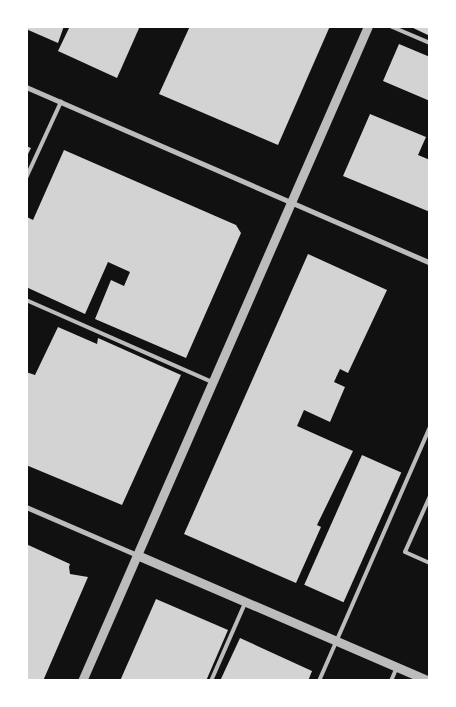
<!DOCTYPE html>
<style>
body{margin:0}
#map{position:relative;width:456px;height:707px;overflow:hidden;background:#111;font-family:Cabin,sans-serif}
div>[style]{position:absolute}
[style*='--x']{left:calc(var(--x)*1px);top:calc(var(--y)*1px);width:calc(var(--w)*1px);rotate:calc(var(--a)*1deg)}
.building>*{inset:0;background:#d3d3d3;transform-origin:0 0}
.service>*{height:4px;margin:-2px;padding:0 2px;transform-origin:2px;border-radius:2px;background:#bcbcbc}
.minor>*{height:5px;margin:-2.5px;padding:0 2.5px;transform-origin:2.5px;border-radius:2.5px;background:#bcbcbc}
.tertiary>*{height:9px;margin:-4.5px;padding:0 4.5px;transform-origin:4.5px;border-radius:4.5px;background:#bcbcbc}
span{translate:-50% -50%;white-space:nowrap;text-align:center;line-height:1.15;-webkit-text-stroke:4px #fff;paint-order:stroke}
.frame{position:absolute;inset:0;border:28px solid #fff;pointer-events:none}
</style>
<div id="map">
<div class="building">
<i style="clip-path:polygon(26px 26px,64px 26px,58px 43px,26px 29px)"></i>
<i style="clip-path:polygon(70px 26px,140px 26px,117px 78px,58px 51px)"></i>
<i style="clip-path:polygon(190px 26px,330px 26px,278px 145px,159px 94px)"></i>
<i style="clip-path:polygon(409px 26px,430px 26px,430px 36px)"></i>
<i style="clip-path:polygon(399px 44px,430px 57px,430px 101px,383px 81px)"></i>
<i style="clip-path:polygon(370px 114px,426px 137px,418px 155px,430px 160px,430px 212px,343px 176px)"></i>
<i style="clip-path:polygon(26px 146px,31px 148px,26px 158px)"></i>
<i style="clip-path:polygon(64px 150px,236px 225px,241px 233px,186px 358px,95px 319px,111px 280px,124px 286px,130px 272px,108px 262px,85px 314px,26px 287px,26px 220px,27px 217px,33px 220px)"></i>
<i style="clip-path:polygon(308px 254px,387px 290px,348px 373px,340px 369px,334px 382px,345px 387px,330px 422px,304px 410px,297px 426px,353px 451px,317px 525px,321px 527px,296px 583px,184px 534px)"></i>
<i style="clip-path:polygon(58px 327px,97px 344px,98px 338px,181px 375px,122px 505px,26px 465px,26px 372px,35px 375px)"></i>
<i style="left:362px;top:455px;width:43px;height:142px;rotate:24deg"></i>
<i style="clip-path:polygon(26px 544px,70px 564px,69px 567px,70px 574px,88px 577px,43px 681px,26px 681px)"></i>
<i style="clip-path:polygon(156px 599px,228px 630px,206px 681px,120px 681px)"></i>
<i style="clip-path:polygon(240px 638px,312px 671px,308px 681px,220px 681px)"></i>
</div>
<div class="service">
<i style="--x:390;--y:26;--w:43;--a:23"></i>
<i style="--x:26;--y:178;--w:84;--a:-65.3"></i>
<i style="--x:26;--y:300;--w:203;--a:23.8"></i>
<i style="--x:430;--y:496;--w:61;--a:114.1"></i>
<i style="--x:405;--y:552;--w:27;--a:24"></i>
<i style="--x:211;--y:681;--w:85;--a:-66.4"></i>
<i style="--x:319;--y:681;--w:277;--a:-66.4"></i>
<i style="--x:391;--y:681;--w:15;--a:-67"></i>
</div>
<div class="minor">
<i style="--x:26;--y:87;--w:441;--a:23.5"></i>
<i style="--x:26;--y:507;--w:121;--a:23.4"></i>
</div>
<div class="tertiary">
<i style="--x:137;--y:555;--w:318;--a:23.3"></i>
<i style="--x:82;--y:681;--w:715;--a:-66.41"></i>
</div>
<div class="frame"></div>
</div>
